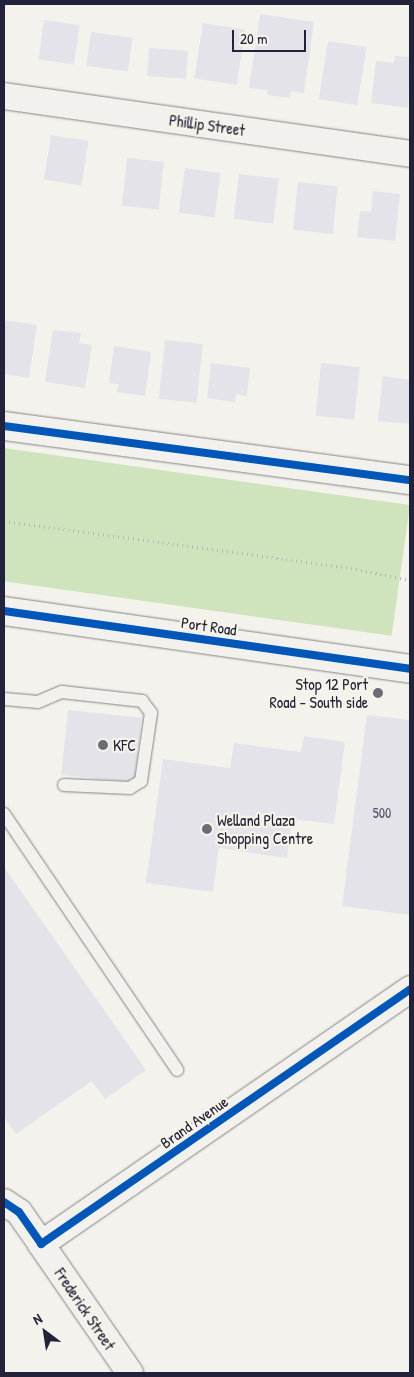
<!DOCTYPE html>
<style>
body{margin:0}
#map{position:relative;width:414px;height:1377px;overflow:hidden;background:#f4f2ec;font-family:"Patrick Hand",sans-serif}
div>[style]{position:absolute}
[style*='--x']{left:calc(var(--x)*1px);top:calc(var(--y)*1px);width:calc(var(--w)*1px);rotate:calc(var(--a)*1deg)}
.green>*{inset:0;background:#cfe4bd;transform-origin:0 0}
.building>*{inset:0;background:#e4e3ea;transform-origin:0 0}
.path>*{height:3px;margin-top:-1.5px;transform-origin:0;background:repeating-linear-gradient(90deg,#b8b6b6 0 1px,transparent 0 5px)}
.roads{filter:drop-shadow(0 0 1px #858486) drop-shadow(0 0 1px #858486)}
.service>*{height:12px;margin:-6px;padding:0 6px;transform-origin:6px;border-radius:6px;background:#f2f1ed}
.minor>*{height:26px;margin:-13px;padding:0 13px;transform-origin:13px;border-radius:13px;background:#f2f1ed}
.trunk>*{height:28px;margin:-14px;padding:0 14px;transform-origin:14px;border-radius:14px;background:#f2f1ed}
.cycleway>*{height:8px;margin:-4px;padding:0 4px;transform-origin:4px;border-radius:4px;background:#0057b8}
.dots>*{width:14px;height:14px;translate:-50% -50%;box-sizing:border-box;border:2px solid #f7f3e8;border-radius:50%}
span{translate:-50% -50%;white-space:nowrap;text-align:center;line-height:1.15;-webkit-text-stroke:4.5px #f7f3e8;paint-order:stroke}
.number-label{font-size:14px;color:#525267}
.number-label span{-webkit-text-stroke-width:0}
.street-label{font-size:16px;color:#22223b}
.poi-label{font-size:16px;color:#22223b}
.right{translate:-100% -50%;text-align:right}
.left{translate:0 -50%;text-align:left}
.frame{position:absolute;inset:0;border:5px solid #22223b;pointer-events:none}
.north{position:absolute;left:20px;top:1307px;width:50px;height:50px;-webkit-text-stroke:4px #f7f3e8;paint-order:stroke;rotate:329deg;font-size:14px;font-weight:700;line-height:20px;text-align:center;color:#22223b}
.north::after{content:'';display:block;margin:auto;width:18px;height:22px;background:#22223b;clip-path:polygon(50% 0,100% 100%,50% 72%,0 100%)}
.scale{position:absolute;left:232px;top:30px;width:74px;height:22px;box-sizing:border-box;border:2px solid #22223b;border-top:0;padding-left:6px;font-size:15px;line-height:18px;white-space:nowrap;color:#22223b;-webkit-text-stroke:4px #f7f3e8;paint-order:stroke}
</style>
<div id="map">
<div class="green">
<i style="left:4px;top:448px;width:410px;height:132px;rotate:8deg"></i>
</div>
<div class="building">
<i style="clip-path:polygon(260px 14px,314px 22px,304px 93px,291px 91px,290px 98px,267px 95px,268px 90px,249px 88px)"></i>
<i style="left:44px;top:20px;width:36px;height:40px;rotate:8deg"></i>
<i style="left:203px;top:23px;width:43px;height:56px;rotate:9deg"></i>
<i style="left:91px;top:32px;width:42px;height:34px;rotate:8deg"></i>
<i style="left:328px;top:41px;width:39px;height:59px;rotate:9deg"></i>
<i style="left:149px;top:48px;width:39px;height:28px;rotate:4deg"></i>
<i style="clip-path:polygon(395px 56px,410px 57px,408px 108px,371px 103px,376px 61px,394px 63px)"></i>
<i style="left:51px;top:135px;width:38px;height:45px;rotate:9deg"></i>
<i style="left:127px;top:158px;width:37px;height:48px;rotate:6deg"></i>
<i style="left:185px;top:168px;width:36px;height:45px;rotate:8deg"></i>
<i style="left:239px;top:174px;width:40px;height:45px;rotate:7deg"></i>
<i style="left:298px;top:182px;width:40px;height:48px;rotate:6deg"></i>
<i style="clip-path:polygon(373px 191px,400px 194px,395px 241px,357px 237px,360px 211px,371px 212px)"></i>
<i style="clip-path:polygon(4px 320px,37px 325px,29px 378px,4px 374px)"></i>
<i style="clip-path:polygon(53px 330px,81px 333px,79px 343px,92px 345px,85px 388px,45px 382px)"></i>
<i style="left:165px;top:340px;width:38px;height:59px;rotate:6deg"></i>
<i style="clip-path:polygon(114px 346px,151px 352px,145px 396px,117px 392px,118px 384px,109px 383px)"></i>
<i style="clip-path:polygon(211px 363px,250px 368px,247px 396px,236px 394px,235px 402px,207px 398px)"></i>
<i style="left:321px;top:363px;width:39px;height:53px;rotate:6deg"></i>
<i style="clip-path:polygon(383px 376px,410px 380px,410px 424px,378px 421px)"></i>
<i style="left:68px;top:710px;width:74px;height:65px;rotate:6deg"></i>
<i style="clip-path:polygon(367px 715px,410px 720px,410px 915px,342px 906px)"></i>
<i style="clip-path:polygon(304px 736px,345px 742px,334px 824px,292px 819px,287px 858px,219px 848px,213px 892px,146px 883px,163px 759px,230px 768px,234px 743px,301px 752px)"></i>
<i style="clip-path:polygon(4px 867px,146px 1070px,105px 1099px,92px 1081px,16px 1134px,4px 1117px)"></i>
</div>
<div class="path">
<i style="--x:4;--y:521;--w:350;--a:7.7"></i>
<i style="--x:351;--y:568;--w:60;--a:11.5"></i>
</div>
<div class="roads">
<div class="service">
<i style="--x:4;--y:699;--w:34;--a:5"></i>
<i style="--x:38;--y:702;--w:26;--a:-23"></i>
<i style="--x:62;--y:692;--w:81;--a:6.4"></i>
<i style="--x:142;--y:701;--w:15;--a:53"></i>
<i style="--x:151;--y:713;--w:69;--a:98.4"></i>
<i style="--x:141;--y:781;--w:13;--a:148"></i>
<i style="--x:130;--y:788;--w:66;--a:-177.4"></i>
<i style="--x:4;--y:814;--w:309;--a:55.9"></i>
</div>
<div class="minor">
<i style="--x:4;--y:96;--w:410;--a:8.1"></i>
<i style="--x:4;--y:1202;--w:18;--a:34"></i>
<i style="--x:19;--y:1212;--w:39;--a:55"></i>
<i style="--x:41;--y:1244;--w:449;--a:-34.6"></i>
<i style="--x:41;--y:1244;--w:157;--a:55.4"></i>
</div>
<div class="trunk">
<i style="--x:4;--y:426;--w:410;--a:7.6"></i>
<i style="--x:4;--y:611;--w:410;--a:8.1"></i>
</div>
</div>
<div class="cycleway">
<i style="--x:4;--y:426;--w:410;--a:7.6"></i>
<i style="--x:4;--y:611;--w:410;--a:8.1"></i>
<i style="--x:4;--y:1202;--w:18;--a:34"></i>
<i style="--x:19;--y:1212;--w:39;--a:55"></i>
<i style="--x:41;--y:1244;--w:449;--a:-34.6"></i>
</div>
<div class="dots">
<i style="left:378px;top:693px;background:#6c6b79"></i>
<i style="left:103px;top:745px;background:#6c6b79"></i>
<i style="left:207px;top:829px;background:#6c6b79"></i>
</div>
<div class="number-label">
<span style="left:382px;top:813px">500</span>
</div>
<div class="street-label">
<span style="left:207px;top:125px;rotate:8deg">Phillip Street</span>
<span style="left:209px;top:626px;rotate:8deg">Port Road</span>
<span style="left:194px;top:1122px;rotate:-35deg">Brand Avenue</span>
<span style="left:85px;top:1309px;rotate:56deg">Frederick Street</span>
</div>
<div class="poi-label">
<span class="right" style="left:368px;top:693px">Stop 12 Port<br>Road - South side</span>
<span class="left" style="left:113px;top:745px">KFC</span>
<span class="left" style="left:217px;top:829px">Welland Plaza<br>Shopping Centre</span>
</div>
<div class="frame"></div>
<div class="north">N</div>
<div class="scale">20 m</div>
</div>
